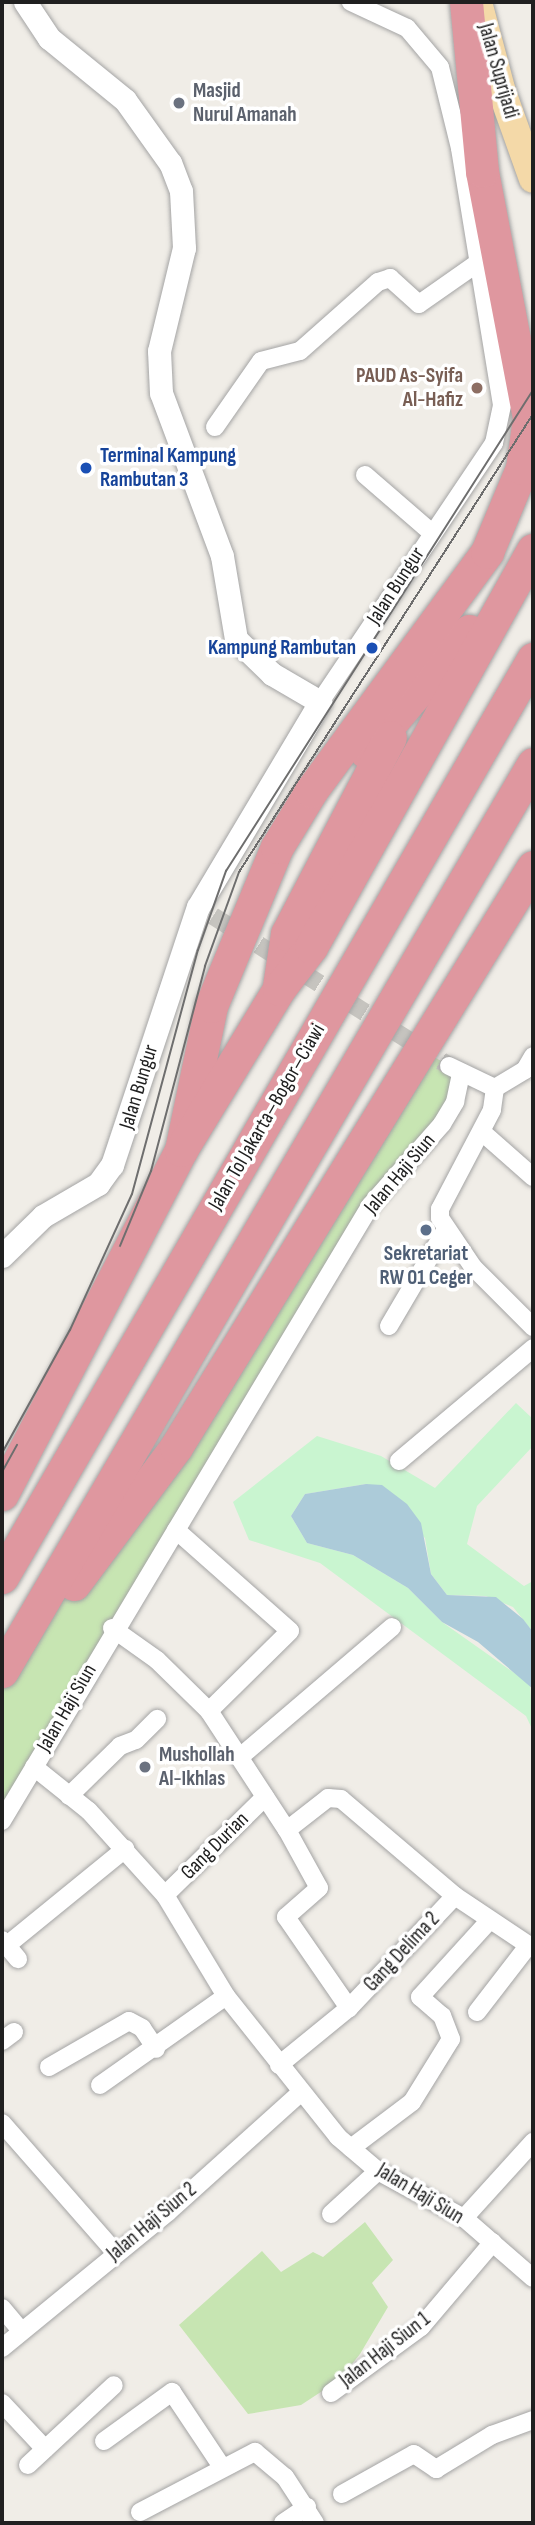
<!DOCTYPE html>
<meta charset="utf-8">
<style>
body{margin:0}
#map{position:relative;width:535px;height:2525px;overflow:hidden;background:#f0ede7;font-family:"Sofia Sans Condensed",sans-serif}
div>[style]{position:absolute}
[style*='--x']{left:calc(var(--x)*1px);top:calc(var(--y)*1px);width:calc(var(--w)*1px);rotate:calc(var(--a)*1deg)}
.grass>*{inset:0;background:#c7e5b2}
.park>*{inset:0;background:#c9f5d0}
.water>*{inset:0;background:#accbd9}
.minor-tunnel>*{height:18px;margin-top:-9px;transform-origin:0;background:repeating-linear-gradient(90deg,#c6c4bf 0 18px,transparent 0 27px)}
.roads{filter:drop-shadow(0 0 2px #a4a4a4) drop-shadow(0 0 2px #a4a4a4)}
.minor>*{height:18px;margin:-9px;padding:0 9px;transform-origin:9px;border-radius:9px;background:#fff}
.tertiary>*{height:23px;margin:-11.5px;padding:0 11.5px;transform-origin:11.5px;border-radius:11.5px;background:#fff}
.primary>*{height:28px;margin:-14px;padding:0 14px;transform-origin:14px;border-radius:14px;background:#f4d9a8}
.motorway>*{height:33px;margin:-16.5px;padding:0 16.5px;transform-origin:16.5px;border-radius:16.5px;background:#df979f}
.tram>*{height:2px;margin:-1px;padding:0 1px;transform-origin:1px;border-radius:1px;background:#6e6e6e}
.dots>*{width:19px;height:19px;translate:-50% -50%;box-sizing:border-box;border:4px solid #fff;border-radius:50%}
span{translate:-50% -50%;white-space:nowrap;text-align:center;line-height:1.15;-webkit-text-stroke:7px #fff;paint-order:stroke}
.street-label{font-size:21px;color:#202020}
.worship-label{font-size:21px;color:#5b616d;font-weight:700}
.left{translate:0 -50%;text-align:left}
.education-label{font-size:21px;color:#785e54;font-weight:700}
.right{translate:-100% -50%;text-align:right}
.transit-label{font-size:21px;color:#164399;font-weight:700}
.service-label{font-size:21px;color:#4e5e75;font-weight:700}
.frame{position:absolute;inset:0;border:4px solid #202020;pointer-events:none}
</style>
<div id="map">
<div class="grass">
<i style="clip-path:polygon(421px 1049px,461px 1073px,455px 1102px,370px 1206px,2px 1821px,2px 1681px)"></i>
<i style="clip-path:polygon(365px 2222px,393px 2260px,372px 2283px,388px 2307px,360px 2354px,339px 2380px,301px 2405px,248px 2414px,179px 2325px,262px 2251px,281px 2272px,313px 2252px,323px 2257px)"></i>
</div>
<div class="park">
<i style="clip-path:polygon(516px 1403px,533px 1419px,533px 1446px,477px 1506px,467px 1544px,524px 1586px,533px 1581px,533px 1632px,513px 1607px,486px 1596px,447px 1595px,431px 1574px,425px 1538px,366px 1484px,305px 1494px,291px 1516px,307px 1543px,353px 1555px,408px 1588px,442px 1622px,530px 1684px,533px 1731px,526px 1716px,320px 1563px,249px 1540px,233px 1502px,317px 1436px,381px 1456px,435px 1488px)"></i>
</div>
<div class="water">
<i style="clip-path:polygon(366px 1484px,382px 1485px,407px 1504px,421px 1523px,431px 1574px,447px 1595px,496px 1597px,523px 1619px,533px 1632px,533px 1689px,478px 1642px,442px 1622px,408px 1588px,353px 1555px,307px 1543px,291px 1516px,305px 1494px)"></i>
</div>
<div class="minor-tunnel">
<i style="--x:213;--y:916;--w:280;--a:32.4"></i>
</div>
<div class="roads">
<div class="minor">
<i style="--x:215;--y:427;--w:80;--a:-55.1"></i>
<i style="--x:261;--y:361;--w:40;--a:-14.4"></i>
<i style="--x:300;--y:351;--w:104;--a:-41.5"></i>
<i style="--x:378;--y:282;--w:13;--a:-18"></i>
<i style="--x:390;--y:278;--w:39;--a:42"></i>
<i style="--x:419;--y:304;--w:73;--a:-35"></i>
<i style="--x:365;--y:475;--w:89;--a:40.9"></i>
<i style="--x:320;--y:702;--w:312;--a:-56.1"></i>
<i style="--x:494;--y:443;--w:39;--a:-78"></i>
<i style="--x:502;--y:405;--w:260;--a:-99.3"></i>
<i style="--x:460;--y:148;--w:83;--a:-103.9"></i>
<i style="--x:440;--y:67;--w:51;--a:-130.2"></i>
<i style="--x:407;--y:28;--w:62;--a:-155.1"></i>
<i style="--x:449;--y:1066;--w:51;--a:25.6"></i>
<i style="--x:495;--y:1088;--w:22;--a:98"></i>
<i style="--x:492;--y:1110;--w:112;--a:117.7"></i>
<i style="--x:440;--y:1209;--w:9;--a:90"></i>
<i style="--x:440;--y:1218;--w:59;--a:56"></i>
<i style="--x:473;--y:1267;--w:85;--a:45"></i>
<i style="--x:495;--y:1088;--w:35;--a:-31"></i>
<i style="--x:525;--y:1070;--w:16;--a:-60"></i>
<i style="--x:482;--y:1132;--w:68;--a:41.4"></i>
<i style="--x:389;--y:1326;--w:110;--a:-59.5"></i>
<i style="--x:399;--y:1461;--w:175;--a:-40.1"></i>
<i style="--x:176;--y:1530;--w:152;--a:41.5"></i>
<i style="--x:290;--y:1631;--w:114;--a:135.4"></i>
<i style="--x:112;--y:1628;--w:55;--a:35.4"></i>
<i style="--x:157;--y:1660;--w:73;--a:44.4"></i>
<i style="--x:209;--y:1711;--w:142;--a:56.8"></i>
<i style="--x:287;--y:1830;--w:66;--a:61.1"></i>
<i style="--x:319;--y:1888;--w:44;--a:138.7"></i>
<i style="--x:286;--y:1917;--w:111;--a:55.3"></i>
<i style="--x:240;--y:1757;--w:200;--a:-40.5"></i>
<i style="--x:34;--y:1767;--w:70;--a:38.7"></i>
<i style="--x:89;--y:1811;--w:113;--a:47.9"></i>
<i style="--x:165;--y:1895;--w:118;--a:58.9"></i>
<i style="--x:226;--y:1996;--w:180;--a:51.5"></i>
<i style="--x:338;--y:2137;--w:52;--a:40.4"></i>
<i style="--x:378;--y:2171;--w:98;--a:28.7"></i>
<i style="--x:464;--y:2218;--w:91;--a:41"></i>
<i style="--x:69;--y:1796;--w:71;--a:-44.4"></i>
<i style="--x:120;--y:1746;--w:17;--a:-21"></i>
<i style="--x:136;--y:1740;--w:30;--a:-45"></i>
<i style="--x:2;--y:1821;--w:717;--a:-59.1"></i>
<i style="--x:370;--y:1206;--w:109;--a:-48.7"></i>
<i style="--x:442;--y:1124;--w:26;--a:-59"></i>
<i style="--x:455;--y:1102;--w:30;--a:-78"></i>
<i style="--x:287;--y:1830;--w:52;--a:-38"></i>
<i style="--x:328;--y:1798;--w:13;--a:4"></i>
<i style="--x:341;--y:1799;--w:150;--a:40.4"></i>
<i style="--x:455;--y:1896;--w:94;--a:33.7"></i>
<i style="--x:165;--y:1895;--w:140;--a:-44.4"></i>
<i style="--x:2;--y:1940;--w:25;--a:50"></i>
<i style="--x:6;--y:1946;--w:154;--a:-39.2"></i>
<i style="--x:477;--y:2012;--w:83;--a:-52.3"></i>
<i style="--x:2;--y:2041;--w:15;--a:-37"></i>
<i style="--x:279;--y:2065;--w:90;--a:-39.2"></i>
<i style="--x:349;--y:2008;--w:154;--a:-46.6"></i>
<i style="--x:49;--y:2067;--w:92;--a:-29.9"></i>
<i style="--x:129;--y:2021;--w:15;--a:28"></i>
<i style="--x:142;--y:2028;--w:25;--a:56"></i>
<i style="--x:100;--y:2085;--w:154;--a:-35.2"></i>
<i style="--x:2;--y:2123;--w:173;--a:48.8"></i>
<i style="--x:351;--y:2148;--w:76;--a:-37"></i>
<i style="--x:412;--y:2102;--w:74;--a:-58.2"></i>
<i style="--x:451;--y:2039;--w:25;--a:-111"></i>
<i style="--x:442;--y:2016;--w:29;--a:-139"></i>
<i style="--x:420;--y:1997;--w:101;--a:-47.8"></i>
<i style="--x:331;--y:2214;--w:64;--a:-42.5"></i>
<i style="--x:464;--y:2218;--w:103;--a:-47.8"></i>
<i style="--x:2;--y:2308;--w:30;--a:50"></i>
<i style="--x:2;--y:2348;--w:215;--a:-39.3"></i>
<i style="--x:168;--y:2212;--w:178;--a:-42"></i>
<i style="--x:331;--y:2393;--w:112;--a:-36.3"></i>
<i style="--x:421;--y:2327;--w:111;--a:-49.7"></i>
<i style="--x:2;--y:2403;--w:63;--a:46.9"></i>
<i style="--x:104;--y:2441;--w:84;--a:-35.8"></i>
<i style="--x:172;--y:2392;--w:90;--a:56.3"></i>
<i style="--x:28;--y:2465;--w:117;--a:-42.9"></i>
<i style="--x:342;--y:2494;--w:82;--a:-29.1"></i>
<i style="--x:414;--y:2454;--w:27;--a:34"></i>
<i style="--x:436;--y:2469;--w:66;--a:-31.3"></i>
<i style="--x:492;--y:2435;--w:44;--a:-20.1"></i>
<i style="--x:140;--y:2512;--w:130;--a:-27.6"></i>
<i style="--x:255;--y:2452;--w:39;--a:40"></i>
<i style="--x:285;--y:2477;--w:55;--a:56.9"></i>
<i style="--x:283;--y:2523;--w:29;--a:-34"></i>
</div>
<div class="tertiary">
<i style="--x:2;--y:1256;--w:57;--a:-44.3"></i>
<i style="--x:43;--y:1216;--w:64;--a:-30.2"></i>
<i style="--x:98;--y:1184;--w:24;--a:-54"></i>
<i style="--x:112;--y:1165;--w:272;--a:-71.6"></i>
<i style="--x:198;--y:907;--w:239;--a:-59.2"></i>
<i style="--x:320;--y:702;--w:56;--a:-149.7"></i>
<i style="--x:272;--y:674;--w:50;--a:-135.8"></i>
<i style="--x:236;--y:639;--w:84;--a:-99.6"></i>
<i style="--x:222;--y:556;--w:174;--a:-110.5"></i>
<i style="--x:161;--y:393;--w:42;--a:-92.7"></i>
<i style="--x:159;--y:351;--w:106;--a:-76.4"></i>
<i style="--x:184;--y:248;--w:57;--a:-93"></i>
<i style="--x:181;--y:191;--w:30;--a:-111"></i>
<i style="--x:170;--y:163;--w:77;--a:-125.5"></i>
<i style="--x:125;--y:100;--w:98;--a:-140.8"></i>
<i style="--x:49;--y:38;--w:43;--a:-123.7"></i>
</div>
<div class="primary">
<i style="--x:478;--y:2;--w:93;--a:75.1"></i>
<i style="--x:502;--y:92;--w:92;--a:70.4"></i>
</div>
<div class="motorway">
<i style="--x:366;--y:752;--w:159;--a:-49.6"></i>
<i style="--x:279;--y:986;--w:53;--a:-81.3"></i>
<i style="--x:287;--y:934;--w:222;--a:-62.4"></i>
<i style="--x:181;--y:1150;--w:147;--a:-78.2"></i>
<i style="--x:211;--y:1006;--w:172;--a:-67.5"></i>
<i style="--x:277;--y:847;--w:66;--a:-58.7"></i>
<i style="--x:311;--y:791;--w:297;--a:-53.6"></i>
<i style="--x:487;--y:552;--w:91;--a:-67.4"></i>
<i style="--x:522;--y:468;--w:50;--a:-82"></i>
<i style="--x:529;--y:418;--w:251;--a:-100.8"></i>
<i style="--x:482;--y:171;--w:170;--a:-95.4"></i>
<i style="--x:2;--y:1494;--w:388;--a:-62.5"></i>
<i style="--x:181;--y:1150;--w:188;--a:-58.7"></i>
<i style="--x:279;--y:989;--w:53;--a:-52.7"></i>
<i style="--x:311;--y:947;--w:455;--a:-60.8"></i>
<i style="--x:2;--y:1577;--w:1061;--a:-59.95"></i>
<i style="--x:74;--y:1584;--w:171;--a:-53.3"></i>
<i style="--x:176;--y:1447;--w:681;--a:-58.39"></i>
<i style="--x:2;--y:1671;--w:1051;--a:-59.65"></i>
</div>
</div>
<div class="tram">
<i style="--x:120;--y:1246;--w:81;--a:-67.5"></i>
<i style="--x:151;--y:1171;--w:212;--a:-75.2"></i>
<i style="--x:205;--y:966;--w:100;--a:-70.1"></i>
<i style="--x:239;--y:872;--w:544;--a:-57.3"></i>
<i style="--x:2;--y:1453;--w:141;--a:-61.1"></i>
<i style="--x:70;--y:1330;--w:149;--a:-65.5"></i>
<i style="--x:132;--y:1194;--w:253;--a:-74.9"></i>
<i style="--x:198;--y:950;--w:84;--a:-70.5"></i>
<i style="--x:226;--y:871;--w:571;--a:-57.45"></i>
<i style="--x:2;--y:1472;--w:31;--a:-61"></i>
</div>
<div class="dots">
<i style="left:179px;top:103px;background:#6b7280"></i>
<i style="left:477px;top:388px;background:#8d6e63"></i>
<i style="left:86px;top:468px;background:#1a4fb4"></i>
<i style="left:372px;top:648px;background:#1a4fb4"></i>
<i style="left:426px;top:1230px;background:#5c6f8a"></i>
<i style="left:145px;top:1767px;background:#6b7280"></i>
</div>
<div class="street-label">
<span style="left:498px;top:71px;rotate:74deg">Jalan Suprijadi</span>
<span style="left:396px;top:586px;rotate:-57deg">Jalan Bungur</span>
<span style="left:139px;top:1087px;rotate:-73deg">Jalan Bungur</span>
<span style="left:267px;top:1117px;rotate:-60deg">Jalan Tol Jakarta–Bogor–Ciawi</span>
<span style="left:400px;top:1174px;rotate:-50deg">Jalan Haji Siun</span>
<span style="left:67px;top:1708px;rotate:-60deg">Jalan Haji Siun</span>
<span style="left:215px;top:1846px;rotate:-45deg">Gang Durian</span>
<span style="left:402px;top:1952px;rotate:-47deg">Gang Delima 2</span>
<span style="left:420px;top:2194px;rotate:31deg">Jalan Haji Siun</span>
<span style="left:152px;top:2222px;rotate:-40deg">Jalan Haji Siun 2</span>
<span style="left:385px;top:2350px;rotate:-38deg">Jalan Haji Siun 1</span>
</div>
<div class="worship-label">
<span class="left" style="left:193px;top:103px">Masjid<br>Nurul Amanah</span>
<span class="left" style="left:159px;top:1767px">Mushollah<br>Al-Ikhlas</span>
</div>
<div class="education-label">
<span class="right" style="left:463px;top:388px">PAUD As-Syifa<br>Al-Hafiz</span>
</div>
<div class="transit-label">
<span class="left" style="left:100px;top:468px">Terminal Kampung<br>Rambutan 3</span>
<span class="right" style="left:356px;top:648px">Kampung Rambutan</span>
</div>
<div class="service-label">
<span style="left:426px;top:1266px">Sekretariat<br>RW 01 Ceger</span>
</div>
<div class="frame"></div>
</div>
